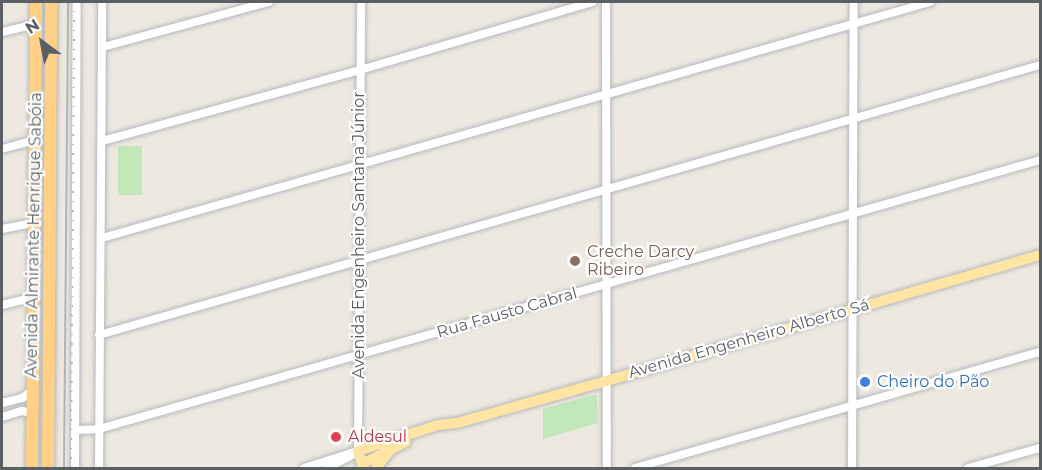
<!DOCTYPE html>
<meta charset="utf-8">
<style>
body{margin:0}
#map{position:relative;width:1042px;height:470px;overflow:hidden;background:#eee9e0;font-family:Montserrat,sans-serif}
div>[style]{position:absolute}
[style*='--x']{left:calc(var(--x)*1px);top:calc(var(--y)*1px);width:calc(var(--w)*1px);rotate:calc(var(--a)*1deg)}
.green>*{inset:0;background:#c1e7bb;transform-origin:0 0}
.roads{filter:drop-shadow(0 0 2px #b4b8bc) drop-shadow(0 0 2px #b4b8bc)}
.minor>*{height:8px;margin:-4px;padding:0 4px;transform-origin:4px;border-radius:4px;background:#fff}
.major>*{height:10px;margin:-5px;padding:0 5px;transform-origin:5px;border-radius:5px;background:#ffe4a4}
.highway>*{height:12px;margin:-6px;padding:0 6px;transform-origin:6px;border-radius:6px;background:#ffd086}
.tram>*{height:1.5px;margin:-0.75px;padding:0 0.75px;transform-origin:0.75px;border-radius:0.75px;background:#b2b3b4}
.rail>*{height:2px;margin-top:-1px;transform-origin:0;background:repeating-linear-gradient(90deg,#b2b3b4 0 1.5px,transparent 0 9.5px)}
.dots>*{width:16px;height:16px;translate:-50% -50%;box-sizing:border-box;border:3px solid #fff;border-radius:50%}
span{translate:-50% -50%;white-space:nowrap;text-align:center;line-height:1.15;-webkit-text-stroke:4.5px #fff;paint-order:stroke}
.street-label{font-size:16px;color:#595f63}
.education-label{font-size:16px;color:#785e54}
.left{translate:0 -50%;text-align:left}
.shop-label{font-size:16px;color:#366cbe}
.health-label{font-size:16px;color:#be3a42}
.frame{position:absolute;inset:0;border:3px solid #595f63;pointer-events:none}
.north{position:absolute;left:12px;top:12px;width:60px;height:60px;-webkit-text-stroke:4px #fff;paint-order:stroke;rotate:328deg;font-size:16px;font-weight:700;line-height:24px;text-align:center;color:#595f63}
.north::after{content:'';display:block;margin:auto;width:21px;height:27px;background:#595f63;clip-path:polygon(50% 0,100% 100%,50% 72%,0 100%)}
</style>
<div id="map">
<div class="green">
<i style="left:118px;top:146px;width:24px;height:49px"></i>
<i style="clip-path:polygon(597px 394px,598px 423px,543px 439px,543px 409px)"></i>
</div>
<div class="roads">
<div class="minor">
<i style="--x:606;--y:2;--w:466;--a:89.9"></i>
<i style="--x:2;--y:32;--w:35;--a:-13"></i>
<i style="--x:103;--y:47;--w:172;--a:-15.2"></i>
<i style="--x:102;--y:141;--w:268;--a:-15.4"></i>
<i style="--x:360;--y:70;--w:242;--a:-16.3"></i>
<i style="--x:2;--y:149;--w:34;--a:-15"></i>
<i style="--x:2;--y:229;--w:32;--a:-11"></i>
<i style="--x:102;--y:238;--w:861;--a:-15.91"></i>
<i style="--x:2;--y:305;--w:32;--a:-14"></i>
<i style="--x:99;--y:335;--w:979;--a:-16.01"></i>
<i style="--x:2;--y:403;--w:21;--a:-14"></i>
<i style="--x:22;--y:398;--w:12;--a:-35"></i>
<i style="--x:2;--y:417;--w:21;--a:-17"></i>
<i style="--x:22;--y:411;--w:10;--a:11"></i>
<i style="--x:75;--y:430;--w:24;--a:-2"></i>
<i style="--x:99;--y:429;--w:979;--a:-15.95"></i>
<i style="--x:358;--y:451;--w:449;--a:-89.6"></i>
<i style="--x:75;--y:468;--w:466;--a:-89.8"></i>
<i style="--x:99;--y:468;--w:466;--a:-89.6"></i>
<i style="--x:304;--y:468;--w:57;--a:-17.5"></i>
<i style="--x:327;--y:468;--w:27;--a:-27"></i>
<i style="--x:635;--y:468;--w:421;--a:-16"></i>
<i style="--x:852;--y:468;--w:466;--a:-89.8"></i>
<i style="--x:968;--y:468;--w:75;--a:-15.5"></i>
</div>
<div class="major">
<i style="--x:362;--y:464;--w:49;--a:-26.6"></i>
<i style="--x:363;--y:468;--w:18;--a:-106"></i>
<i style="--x:358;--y:451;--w:84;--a:-18"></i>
<i style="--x:438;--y:425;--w:19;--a:-6"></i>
<i style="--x:457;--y:423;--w:144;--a:-15.7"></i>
<i style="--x:596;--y:384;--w:462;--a:-16.2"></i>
<i style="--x:376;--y:468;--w:21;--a:-51"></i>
</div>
<div class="highway">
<i style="--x:32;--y:468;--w:466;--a:-89.5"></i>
<i style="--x:48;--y:468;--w:466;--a:-89.6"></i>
</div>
</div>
<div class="tram">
<i style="--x:64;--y:468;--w:466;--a:-89.5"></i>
</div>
<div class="rail">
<i style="--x:71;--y:468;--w:466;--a:-89.6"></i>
</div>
<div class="dots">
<i style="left:575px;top:261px;background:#8d6e63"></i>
<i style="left:865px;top:382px;background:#3f7fe0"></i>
<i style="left:336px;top:437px;background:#e0444e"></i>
</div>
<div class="street-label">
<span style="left:34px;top:235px;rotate:-89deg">Avenida Almirante Henrique Sabóia</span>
<span style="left:359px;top:235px;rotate:-90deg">Avenida Engenheiro Santana Júnior</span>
<span style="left:507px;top:313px;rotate:-16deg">Rua Fausto Cabral</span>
<span style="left:749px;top:339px;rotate:-16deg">Avenida Engenheiro Alberto Sá</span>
</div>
<div class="education-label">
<span class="left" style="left:587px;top:261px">Creche Darcy<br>Ribeiro</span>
</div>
<div class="shop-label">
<span class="left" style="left:877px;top:382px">Cheiro do Pão</span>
</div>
<div class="health-label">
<span class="left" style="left:348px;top:437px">Aldesul</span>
</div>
<div class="frame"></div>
<div class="north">N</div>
</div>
